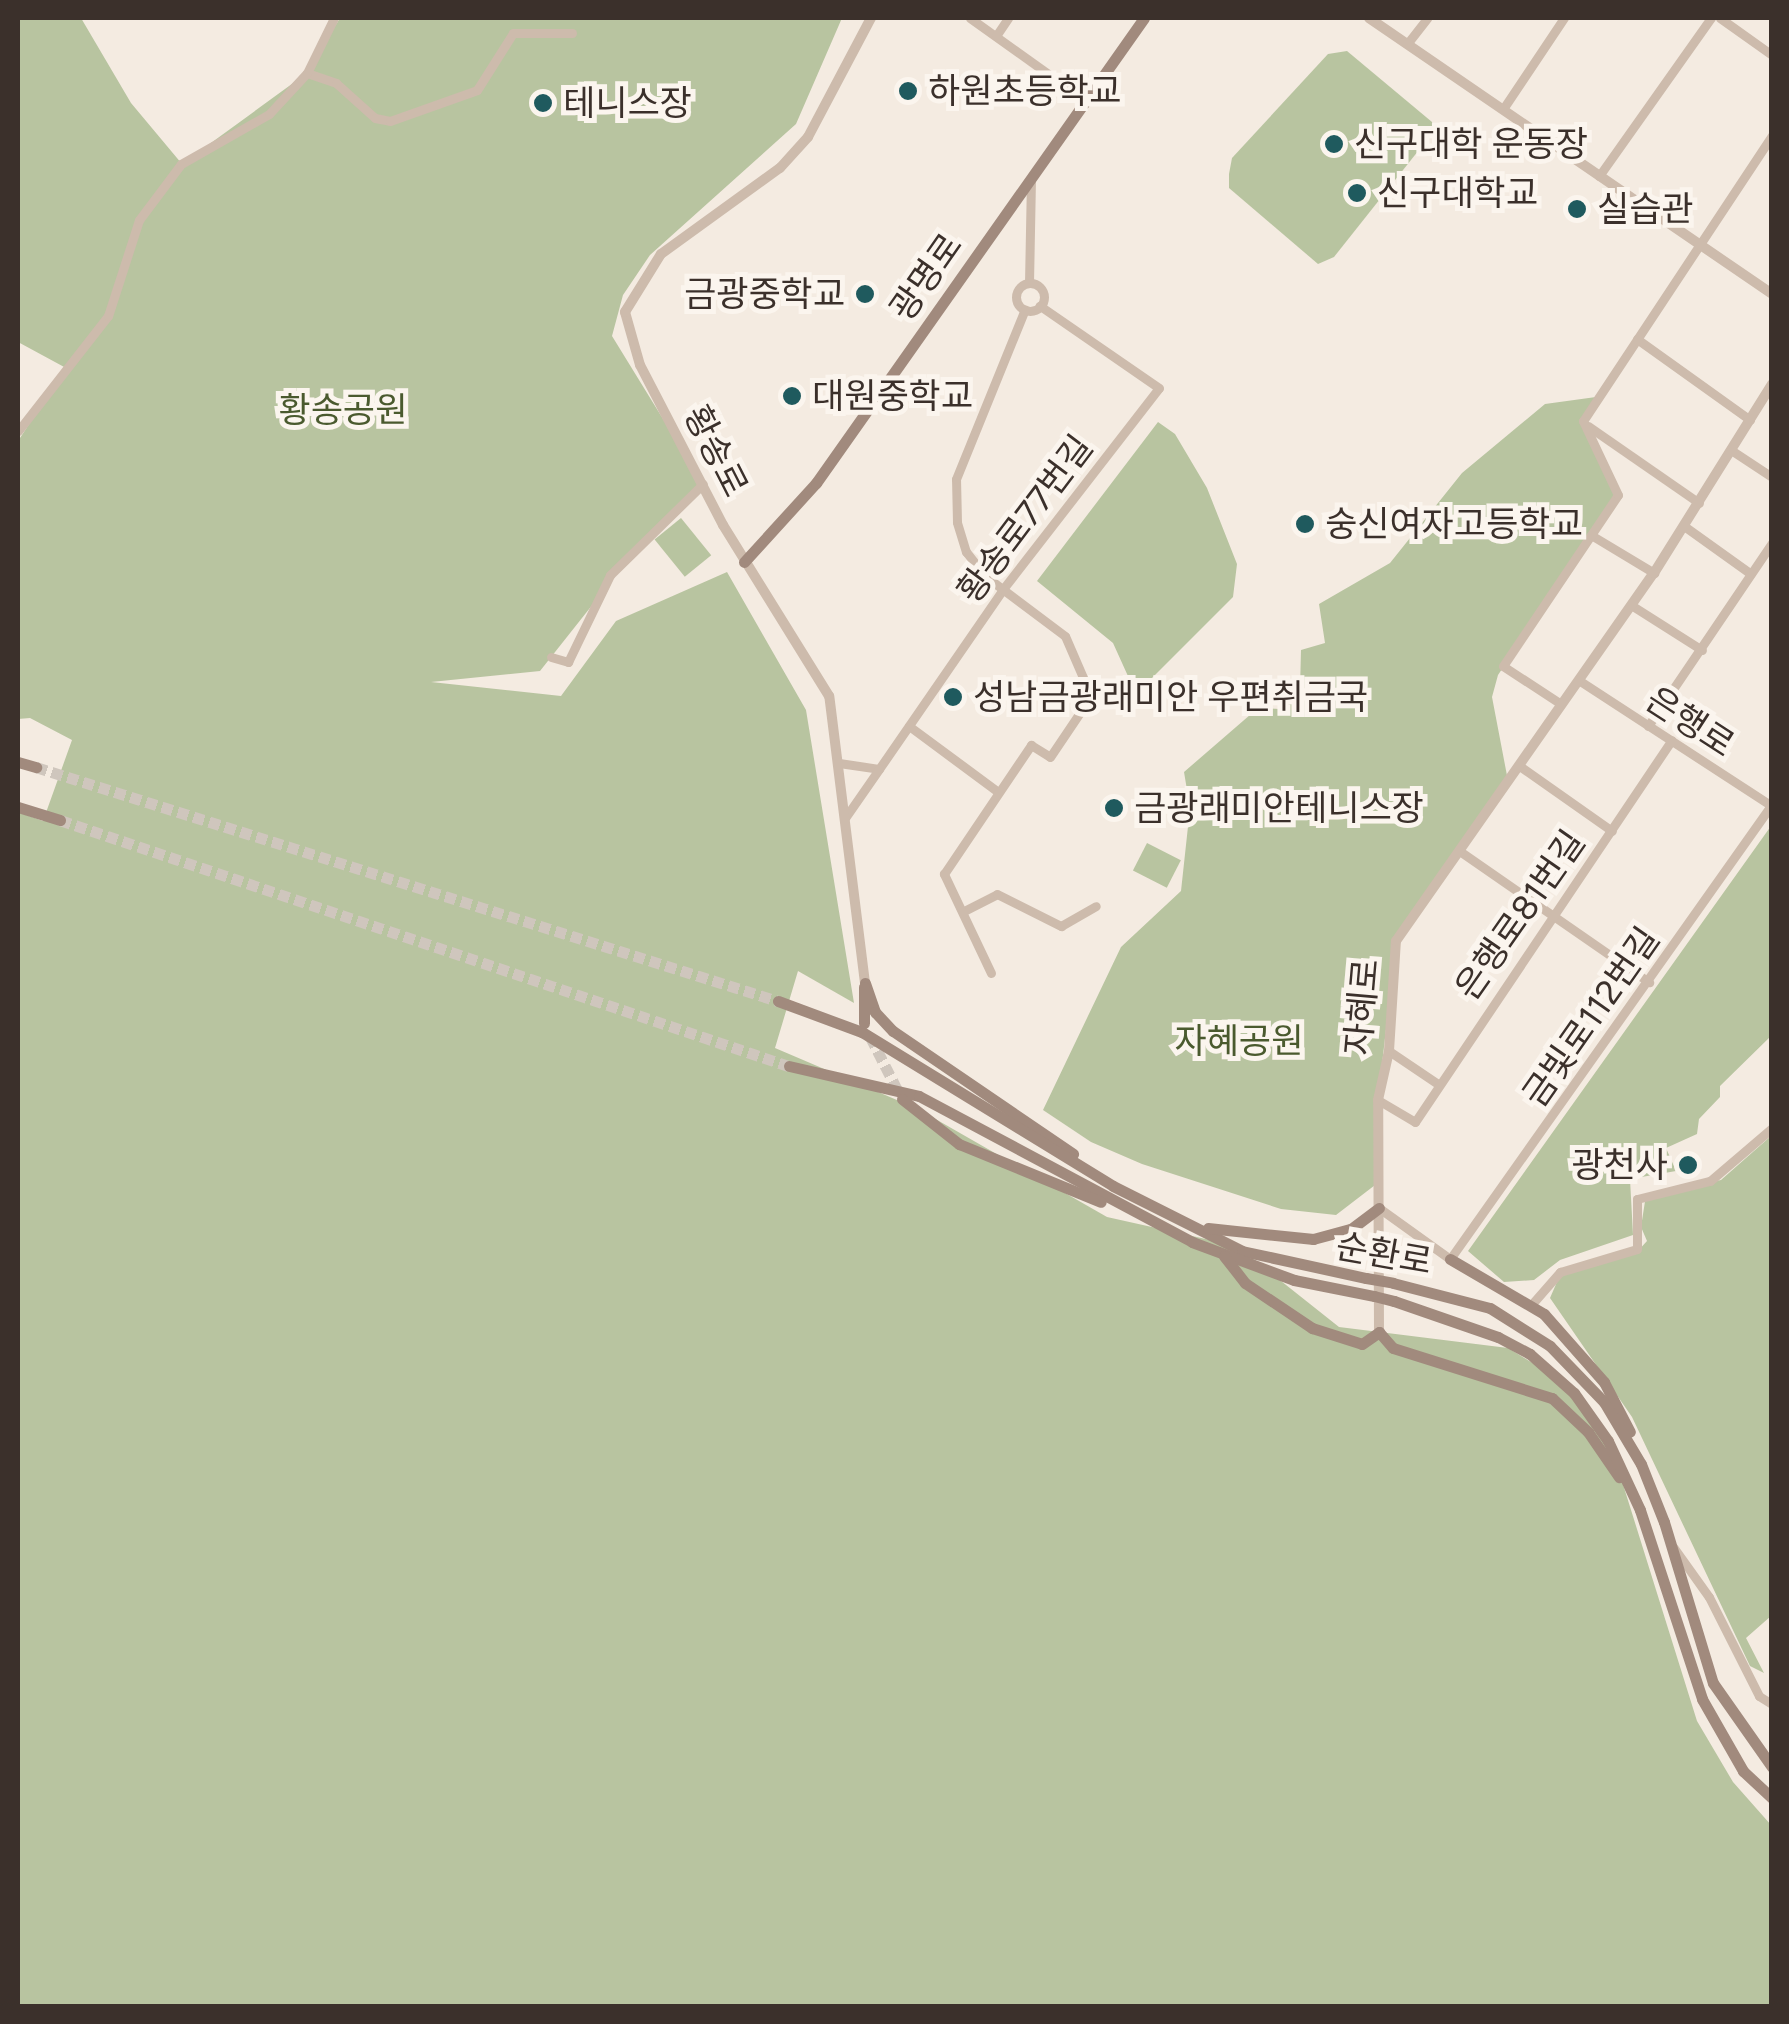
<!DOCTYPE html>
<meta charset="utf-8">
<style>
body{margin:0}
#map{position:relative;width:1789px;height:2024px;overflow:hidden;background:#f4ebe1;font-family:Figtree,"Noto Sans KR",sans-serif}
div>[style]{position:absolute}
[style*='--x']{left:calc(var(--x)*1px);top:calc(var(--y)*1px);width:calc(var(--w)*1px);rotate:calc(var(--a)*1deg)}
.green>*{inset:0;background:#b8c4a0;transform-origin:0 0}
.secondary-tunnel>*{height:11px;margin-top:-5.5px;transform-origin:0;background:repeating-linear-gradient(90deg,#cfc6bd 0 11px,transparent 0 16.5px)}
.minor>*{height:9px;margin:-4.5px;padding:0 4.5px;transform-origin:4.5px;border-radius:4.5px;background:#cdbbac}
.minor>.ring{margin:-4.5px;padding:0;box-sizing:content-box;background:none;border:9px solid #cdbbac;border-radius:50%}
.tertiary>*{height:10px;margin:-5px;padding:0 5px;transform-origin:5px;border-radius:5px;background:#cdbbac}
.secondary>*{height:11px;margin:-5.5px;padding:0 5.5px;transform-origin:5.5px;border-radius:5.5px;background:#a18a7d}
.secondary-bridge>*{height:11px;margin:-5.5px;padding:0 5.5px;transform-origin:5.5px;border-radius:5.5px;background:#a18a7d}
.dots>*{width:28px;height:28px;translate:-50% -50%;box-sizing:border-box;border:5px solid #fbf5ee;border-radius:50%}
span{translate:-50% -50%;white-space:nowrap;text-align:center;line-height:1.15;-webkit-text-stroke:10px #fbf5ee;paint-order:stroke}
.poi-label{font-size:35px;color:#3b302b}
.left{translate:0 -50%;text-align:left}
.right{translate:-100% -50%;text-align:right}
.street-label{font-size:35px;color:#3b302b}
.park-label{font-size:35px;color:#4a5a2e}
.frame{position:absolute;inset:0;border:20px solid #3b302b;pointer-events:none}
</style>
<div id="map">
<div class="green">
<i style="clip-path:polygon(18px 18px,81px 18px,131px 103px,182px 164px,307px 73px,340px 18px,842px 18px,796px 124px,650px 255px,623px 295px,612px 336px,703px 484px,620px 570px,540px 671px,431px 682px,561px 696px,616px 621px,727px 572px,806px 710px,854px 1003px,798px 971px,775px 1048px,918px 1109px,1107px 1217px,1237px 1246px,1339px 1327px,1508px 1348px,1562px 1381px,1606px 1430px,1697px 1721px,1733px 1782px,1771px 1825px,1771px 2006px,18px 2006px,18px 812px,43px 821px,72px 740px,30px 718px,18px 719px,18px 441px,66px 368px,18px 342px)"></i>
<i style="clip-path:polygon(1347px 51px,1432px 122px,1434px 131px,1334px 257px,1318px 264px,1229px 188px,1229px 174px,1232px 158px,1328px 54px)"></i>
<i style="clip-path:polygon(1596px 397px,1581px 420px,1618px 495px,1498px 675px,1492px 697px,1509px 786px,1396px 941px,1378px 1100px,1379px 1182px,1336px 1215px,1281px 1209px,1142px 1164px,1091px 1142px,1043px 1110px,1121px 947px,1181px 891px,1190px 808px,1184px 772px,1258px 708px,1280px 709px,1300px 689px,1301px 650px,1325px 643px,1319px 604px,1390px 563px,1462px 473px,1545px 404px)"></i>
<i style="clip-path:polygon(1158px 422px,1175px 434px,1207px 488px,1237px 564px,1233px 597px,1149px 681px,1132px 685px,1113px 643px,1037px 581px)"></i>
<i style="left:681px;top:518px;width:48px;height:34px;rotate:51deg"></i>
<i style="clip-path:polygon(1771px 826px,1771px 1036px,1720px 1086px,1720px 1097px,1699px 1119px,1697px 1134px,1666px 1148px,1676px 1171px,1630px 1179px,1633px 1235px,1560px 1260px,1534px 1280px,1504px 1282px,1468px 1251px)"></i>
<i style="left:1147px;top:843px;width:38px;height:31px;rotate:27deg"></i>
<i style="clip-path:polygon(1771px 1136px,1771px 1616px,1746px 1638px,1764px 1673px,1750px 1666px,1632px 1417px,1550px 1298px,1560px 1275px,1637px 1252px,1647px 1241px,1641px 1227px,1646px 1195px,1721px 1180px)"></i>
</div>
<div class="secondary-tunnel">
<i style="--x:36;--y:767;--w:778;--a:17.5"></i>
<i style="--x:60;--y:820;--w:769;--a:18.65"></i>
<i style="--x:870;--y:1036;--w:66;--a:63"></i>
</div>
<div class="minor">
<i style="--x:970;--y:18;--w:143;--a:35.6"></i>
<i style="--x:1720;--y:18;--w:64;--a:35.4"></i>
<i style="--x:996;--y:36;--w:22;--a:-56"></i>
<i style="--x:1407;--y:44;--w:33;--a:-52"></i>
<i style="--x:307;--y:73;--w:31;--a:19"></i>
<i style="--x:336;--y:83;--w:52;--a:41.9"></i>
<i style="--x:375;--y:118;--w:15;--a:11"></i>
<i style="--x:390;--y:121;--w:92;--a:-19.6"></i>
<i style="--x:477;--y:90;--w:67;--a:-57.7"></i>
<i style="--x:513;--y:33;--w:59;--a:0"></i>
<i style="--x:1503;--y:109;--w:110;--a:-56.2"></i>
<i style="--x:1599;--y:176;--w:194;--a:-54.7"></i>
<i style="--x:1029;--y:283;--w:103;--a:-88.9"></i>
<i class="ring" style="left:1016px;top:283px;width:19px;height:19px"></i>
<i style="--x:1637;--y:339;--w:139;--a:35.6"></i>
<i style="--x:1583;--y:421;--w:343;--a:-56.5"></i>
<i style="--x:1588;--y:426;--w:135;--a:34.7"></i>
<i style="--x:18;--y:431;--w:146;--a:-52"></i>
<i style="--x:108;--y:316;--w:101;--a:-72.1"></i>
<i style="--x:139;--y:220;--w:70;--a:-53.1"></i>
<i style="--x:181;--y:164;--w:101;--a:-29.6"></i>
<i style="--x:269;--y:114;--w:56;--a:-47.2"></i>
<i style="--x:307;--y:73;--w:61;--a:-63.9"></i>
<i style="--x:1731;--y:450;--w:49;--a:33.4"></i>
<i style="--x:1684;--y:526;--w:82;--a:35.6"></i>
<i style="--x:1591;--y:535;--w:74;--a:31.1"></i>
<i style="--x:1631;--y:605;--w:84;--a:32.4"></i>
<i style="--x:551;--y:657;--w:18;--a:16"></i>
<i style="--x:568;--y:662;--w:97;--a:-64.2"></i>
<i style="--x:610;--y:575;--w:130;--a:-44.4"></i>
<i style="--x:1580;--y:681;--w:229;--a:33.1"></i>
<i style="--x:1561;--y:704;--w:69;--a:-146.8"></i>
<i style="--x:1503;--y:666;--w:206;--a:-56.1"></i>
<i style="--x:1618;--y:495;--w:82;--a:-115.3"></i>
<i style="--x:909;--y:726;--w:109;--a:36.5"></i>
<i style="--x:1648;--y:726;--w:221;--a:-55.9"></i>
<i style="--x:839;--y:763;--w:40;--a:8.5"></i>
<i style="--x:879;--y:769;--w:219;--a:-55.4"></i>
<i style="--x:1003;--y:589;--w:254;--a:-52.2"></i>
<i style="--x:1159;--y:388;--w:145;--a:-145.4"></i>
<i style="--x:1521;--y:767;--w:111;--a:35.1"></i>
<i style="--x:845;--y:818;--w:60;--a:-55.2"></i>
<i style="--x:1461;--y:852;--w:229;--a:34.7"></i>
<i style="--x:964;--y:911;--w:37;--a:-27"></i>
<i style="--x:997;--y:894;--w:72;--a:26.6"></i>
<i style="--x:1061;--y:926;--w:40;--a:-29.7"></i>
<i style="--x:991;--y:973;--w:110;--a:-115.4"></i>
<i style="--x:944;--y:874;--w:156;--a:-56"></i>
<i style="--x:1031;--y:745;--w:22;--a:32"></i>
<i style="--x:1050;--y:757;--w:73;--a:-56.1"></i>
<i style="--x:1091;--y:696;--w:65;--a:-113.4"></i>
<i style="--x:1065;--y:636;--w:100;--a:-143.1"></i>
<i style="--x:985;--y:576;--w:31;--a:-128"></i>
<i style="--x:966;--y:552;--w:31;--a:-107"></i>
<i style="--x:957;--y:522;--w:43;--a:-91.3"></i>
<i style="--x:956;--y:479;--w:183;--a:-67.9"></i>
<i style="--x:1389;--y:1051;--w:59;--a:34"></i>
<i style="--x:1378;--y:1100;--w:43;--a:30.7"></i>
<i style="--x:1415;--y:1122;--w:460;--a:-56.1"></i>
<i style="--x:1379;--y:1208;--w:87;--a:35.7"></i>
<i style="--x:1450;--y:1259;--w:557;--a:-54.71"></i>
<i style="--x:1532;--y:1304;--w:43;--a:-48.8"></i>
<i style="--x:1560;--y:1272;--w:80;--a:-16.6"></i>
<i style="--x:1637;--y:1249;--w:50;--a:-90"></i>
<i style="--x:1637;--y:1199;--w:75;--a:-13.9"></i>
<i style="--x:1710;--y:1181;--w:82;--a:-40.5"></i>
<i style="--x:1674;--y:1548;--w:60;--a:54.5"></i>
<i style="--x:1709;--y:1597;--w:111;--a:63.2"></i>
<i style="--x:1759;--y:1696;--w:15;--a:32"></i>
</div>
<div class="tertiary">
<i style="--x:1369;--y:18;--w:488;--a:34.4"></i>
<i style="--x:865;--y:983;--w:289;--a:-97.1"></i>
<i style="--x:829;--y:696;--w:201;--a:-121.8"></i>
<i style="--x:723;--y:525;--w:180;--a:-117.4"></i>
<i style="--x:640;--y:365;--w:55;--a:-105.8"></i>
<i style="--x:625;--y:312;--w:68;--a:-58.2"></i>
<i style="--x:661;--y:254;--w:147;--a:-35.9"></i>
<i style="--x:780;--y:168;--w:42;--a:-47.9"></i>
<i style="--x:808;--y:137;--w:135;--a:-62.1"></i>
<i style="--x:1379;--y:1332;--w:232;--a:-90.2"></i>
<i style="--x:1378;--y:1100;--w:50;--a:-77.3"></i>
<i style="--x:1389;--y:1051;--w:110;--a:-86.4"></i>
<i style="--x:1396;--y:941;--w:449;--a:-55"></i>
<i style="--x:1654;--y:573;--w:223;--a:-58"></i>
</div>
<div class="secondary">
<i style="--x:744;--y:562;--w:107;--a:-47.7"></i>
<i style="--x:816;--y:483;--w:569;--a:-54.8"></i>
<i style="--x:18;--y:762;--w:19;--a:16"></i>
<i style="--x:18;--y:807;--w:44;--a:17.2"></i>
<i style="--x:865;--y:983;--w:31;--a:71"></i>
<i style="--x:875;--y:1012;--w:26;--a:47"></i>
<i style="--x:893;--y:1031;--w:218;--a:34.3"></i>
<i style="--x:778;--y:1001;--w:90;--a:20.3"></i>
<i style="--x:862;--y:1032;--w:294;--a:31.5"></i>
<i style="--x:1113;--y:1186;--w:144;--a:26.7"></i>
<i style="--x:1242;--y:1251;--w:127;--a:12.3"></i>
<i style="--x:864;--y:1023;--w:36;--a:-90"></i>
<i style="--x:789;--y:1066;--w:133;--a:13"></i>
<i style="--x:919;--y:1096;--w:310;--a:28.1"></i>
<i style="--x:1192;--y:1242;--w:109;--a:20.4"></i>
<i style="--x:1294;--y:1280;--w:82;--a:11.3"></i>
<i style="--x:902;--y:1099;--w:73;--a:38.3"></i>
<i style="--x:959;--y:1144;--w:153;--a:22.2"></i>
<i style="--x:1208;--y:1228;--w:106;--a:6"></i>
<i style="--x:1313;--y:1239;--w:39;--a:-15"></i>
<i style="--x:1351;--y:1229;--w:35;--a:-37"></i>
<i style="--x:1224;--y:1256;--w:34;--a:52"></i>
<i style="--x:1245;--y:1283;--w:81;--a:33.9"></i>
<i style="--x:1312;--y:1328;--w:52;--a:17.7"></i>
<i style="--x:1362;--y:1344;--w:21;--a:-35"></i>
<i style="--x:1379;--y:1332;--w:21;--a:49"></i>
<i style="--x:1393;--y:1348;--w:167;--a:17.5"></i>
<i style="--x:1552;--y:1398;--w:50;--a:43.4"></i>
<i style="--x:1588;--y:1432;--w:55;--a:55.4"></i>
<i style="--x:1450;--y:1259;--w:109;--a:30.3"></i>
<i style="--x:1544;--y:1314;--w:91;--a:48.6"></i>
<i style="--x:1604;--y:1382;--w:56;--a:62.5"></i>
<i style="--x:1393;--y:1283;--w:100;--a:14.5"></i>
<i style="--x:1490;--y:1308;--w:71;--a:32.3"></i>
<i style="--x:1550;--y:1346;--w:78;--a:46"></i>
<i style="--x:1604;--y:1402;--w:72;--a:59.2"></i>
<i style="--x:1641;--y:1464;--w:62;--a:68.4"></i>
<i style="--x:1664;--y:1522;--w:168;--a:73.1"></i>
<i style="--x:1713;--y:1683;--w:103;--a:54.9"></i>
<i style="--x:1394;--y:1301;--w:110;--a:19.1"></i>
<i style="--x:1498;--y:1337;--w:36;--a:28"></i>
<i style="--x:1530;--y:1354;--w:59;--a:41.6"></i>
<i style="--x:1574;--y:1393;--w:59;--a:54.7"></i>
<i style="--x:1608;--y:1441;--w:76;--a:65.1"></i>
<i style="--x:1640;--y:1510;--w:199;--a:71.8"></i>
<i style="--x:1702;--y:1699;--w:83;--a:60.3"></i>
<i style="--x:1743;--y:1771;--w:40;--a:43"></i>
</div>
<div class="secondary-bridge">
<i style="--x:1366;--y:1278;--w:27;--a:10"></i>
<i style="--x:1374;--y:1296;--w:21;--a:14"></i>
</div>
<div class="dots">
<i style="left:908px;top:91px;background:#1f5a5e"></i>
<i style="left:543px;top:103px;background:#1f5a5e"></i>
<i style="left:1334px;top:144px;background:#1f5a5e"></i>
<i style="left:1357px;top:193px;background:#1f5a5e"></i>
<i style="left:1577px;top:209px;background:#1f5a5e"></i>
<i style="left:865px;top:294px;background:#1f5a5e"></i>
<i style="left:792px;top:396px;background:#1f5a5e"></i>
<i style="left:1305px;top:524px;background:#1f5a5e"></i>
<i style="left:953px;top:697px;background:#1f5a5e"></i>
<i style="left:1114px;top:808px;background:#1f5a5e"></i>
<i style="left:1688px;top:1165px;background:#1f5a5e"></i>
</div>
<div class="poi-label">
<span class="left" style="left:928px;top:91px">하원초등학교</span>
<span class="left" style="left:563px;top:103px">테니스장</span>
<span class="left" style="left:1354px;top:144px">신구대학 운동장</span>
<span class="left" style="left:1377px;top:193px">신구대학교</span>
<span class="left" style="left:1597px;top:209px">실습관</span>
<span class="right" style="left:845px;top:294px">금광중학교</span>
<span class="left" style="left:812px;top:396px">대원중학교</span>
<span class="left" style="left:1325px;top:524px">숭신여자고등학교</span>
<span class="left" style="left:973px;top:697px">성남금광래미안 우편취금국</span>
<span class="left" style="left:1134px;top:808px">금광래미안테니스장</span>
<span class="right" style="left:1668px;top:1165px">광천사</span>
</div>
<div class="street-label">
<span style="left:926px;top:277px;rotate:-55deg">광명로</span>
<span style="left:716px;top:451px;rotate:63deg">황송로</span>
<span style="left:1025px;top:519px;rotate:-53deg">황송로77번길</span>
<span style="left:1690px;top:722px;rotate:33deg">은행로</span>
<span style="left:1520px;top:915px;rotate:-55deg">은행로81번길</span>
<span style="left:1362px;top:1007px;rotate:-85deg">자혜로</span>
<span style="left:1591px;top:1017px;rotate:-55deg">금빛로112번길</span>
<span style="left:1384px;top:1254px;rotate:10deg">순환로</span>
</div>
<div class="park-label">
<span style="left:343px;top:410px">황송공원</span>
<span style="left:1239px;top:1041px">자혜공원</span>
</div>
<div class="frame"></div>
</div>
